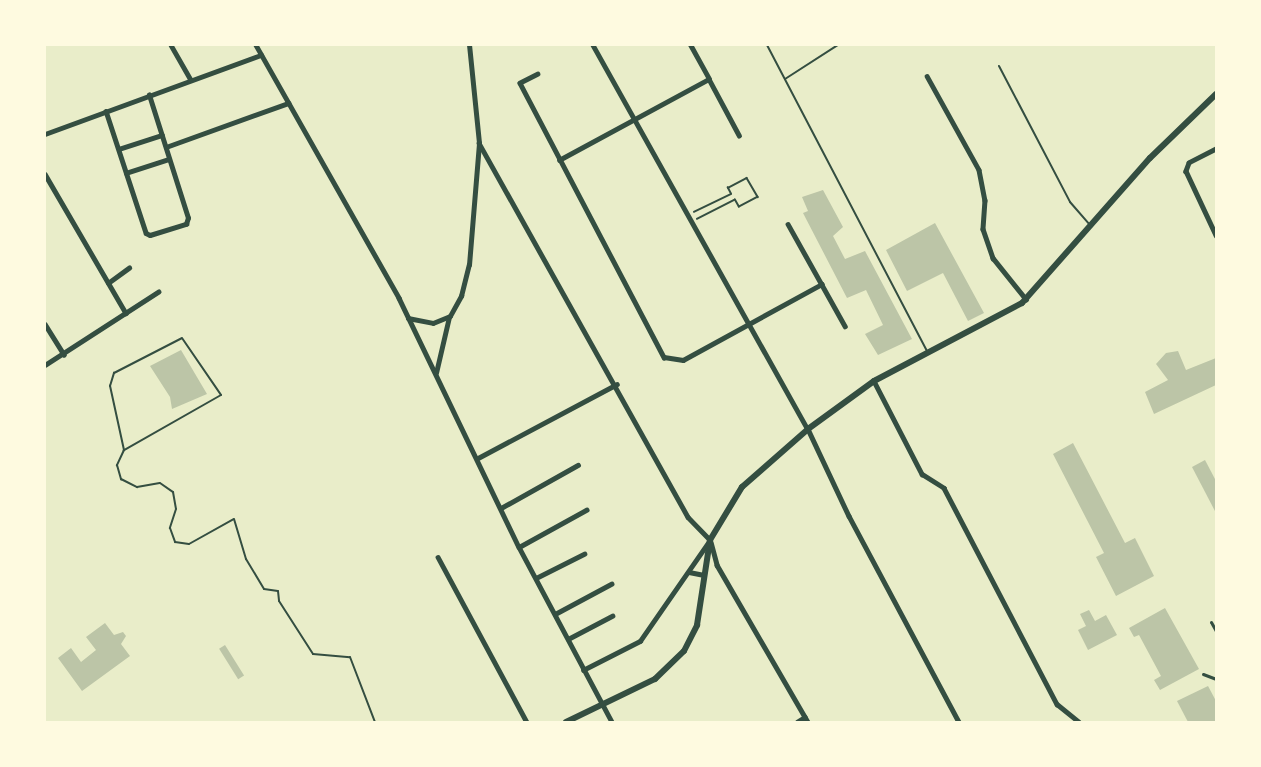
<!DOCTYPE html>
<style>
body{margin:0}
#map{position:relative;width:1261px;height:767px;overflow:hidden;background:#e9edc9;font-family:Lato,sans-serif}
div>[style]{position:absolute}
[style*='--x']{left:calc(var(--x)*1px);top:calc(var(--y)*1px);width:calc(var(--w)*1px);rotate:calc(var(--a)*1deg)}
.building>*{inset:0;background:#bcc5a7;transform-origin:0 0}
.path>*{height:1.5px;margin:-0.75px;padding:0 0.75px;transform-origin:0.75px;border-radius:0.75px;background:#344e41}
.service>*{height:2px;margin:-1px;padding:0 1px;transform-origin:1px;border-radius:1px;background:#344e41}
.pedestrian>*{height:3px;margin:-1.5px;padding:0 1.5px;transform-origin:1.5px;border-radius:1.5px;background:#344e41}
.minor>*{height:4.5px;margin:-2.25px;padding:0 2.25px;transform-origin:2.25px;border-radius:2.25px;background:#344e41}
.secondary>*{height:6px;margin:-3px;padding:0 3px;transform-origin:3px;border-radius:3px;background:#344e41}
span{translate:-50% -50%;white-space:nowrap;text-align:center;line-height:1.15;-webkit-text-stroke:4.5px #fefae0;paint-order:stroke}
.frame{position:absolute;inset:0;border:46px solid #fefae0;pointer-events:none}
</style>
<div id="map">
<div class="building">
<i style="clip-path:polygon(823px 190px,843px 227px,833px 236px,845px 259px,865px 251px,912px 339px,878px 355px,865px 334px,883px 325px,866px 290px,847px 298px,803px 213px,808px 211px,802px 197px)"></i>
<i style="clip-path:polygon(935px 223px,984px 313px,968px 321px,943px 273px,907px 291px,886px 250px)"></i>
<i style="clip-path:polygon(181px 350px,207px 394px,172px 409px,170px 397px,150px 366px)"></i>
<i style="clip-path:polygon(1178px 351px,1186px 370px,1216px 358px,1216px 385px,1154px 414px,1145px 392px,1168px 380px,1156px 364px,1166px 353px)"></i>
<i style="clip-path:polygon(1073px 443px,1125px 543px,1135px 538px,1154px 576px,1116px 596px,1096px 557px,1104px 553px,1053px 454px)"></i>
<i style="clip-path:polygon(1205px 460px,1216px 481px,1216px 513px,1192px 467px)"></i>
<i style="clip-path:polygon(1165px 608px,1199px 669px,1160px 690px,1154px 680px,1161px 676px,1139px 635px,1134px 637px,1129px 628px)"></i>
<i style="clip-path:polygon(1089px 610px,1095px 621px,1106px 615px,1117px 635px,1088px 650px,1078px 630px,1086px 626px,1080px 614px)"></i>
<i style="clip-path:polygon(105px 623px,114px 635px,123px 632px,126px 636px,121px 644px,130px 656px,82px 691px,58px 658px,71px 648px,81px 662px,96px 650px,86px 637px)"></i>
<i style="left:225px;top:645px;width:36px;height:7px;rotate:58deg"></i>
<i style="clip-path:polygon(1208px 686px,1216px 701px,1216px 722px,1188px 722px,1177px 701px)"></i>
</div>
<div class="path">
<i style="--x:694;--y:212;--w:41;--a:-25.9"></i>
<i style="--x:731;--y:194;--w:7;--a:-117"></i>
<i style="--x:728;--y:188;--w:21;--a:-28"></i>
<i style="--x:747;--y:178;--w:22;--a:60"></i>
<i style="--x:758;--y:197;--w:21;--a:152"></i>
<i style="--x:739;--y:207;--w:8;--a:-120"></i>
<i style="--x:735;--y:200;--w:42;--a:152.8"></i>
</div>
<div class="service">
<i style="--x:767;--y:45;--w:345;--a:62.4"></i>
<i style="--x:999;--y:66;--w:153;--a:62.4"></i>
<i style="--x:1070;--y:202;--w:29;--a:49"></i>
<i style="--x:785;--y:79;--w:63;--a:-32.7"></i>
<i style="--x:124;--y:450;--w:66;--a:-102.3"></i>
<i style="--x:110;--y:386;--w:14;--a:-73"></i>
<i style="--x:114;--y:373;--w:76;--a:-27.2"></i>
<i style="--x:182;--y:338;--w:69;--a:55.6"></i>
<i style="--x:221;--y:395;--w:112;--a:150.4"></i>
<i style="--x:124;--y:450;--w:17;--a:115"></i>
<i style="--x:117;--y:465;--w:15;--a:74"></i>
<i style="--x:121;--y:479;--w:18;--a:27"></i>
<i style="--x:137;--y:487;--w:23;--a:-10"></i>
<i style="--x:160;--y:483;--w:16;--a:35"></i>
<i style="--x:173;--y:492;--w:17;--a:80"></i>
<i style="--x:176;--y:509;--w:20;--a:108"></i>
<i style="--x:170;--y:528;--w:15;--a:70"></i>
<i style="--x:175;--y:542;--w:14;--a:8"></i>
<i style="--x:189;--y:544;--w:51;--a:-29.1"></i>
<i style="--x:234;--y:519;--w:42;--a:73.3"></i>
<i style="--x:246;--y:559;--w:35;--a:59"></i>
<i style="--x:264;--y:589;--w:14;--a:8"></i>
<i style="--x:278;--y:591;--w:10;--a:84"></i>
<i style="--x:279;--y:601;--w:63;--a:57.3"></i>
<i style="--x:313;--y:654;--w:37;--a:5"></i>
<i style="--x:350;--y:657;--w:70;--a:69"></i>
</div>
<div class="pedestrian">
<i style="--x:1211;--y:622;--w:10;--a:61"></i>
<i style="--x:1203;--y:674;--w:14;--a:21"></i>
</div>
<div class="minor">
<i style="--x:171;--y:45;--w:40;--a:60.3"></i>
<i style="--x:256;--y:45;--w:291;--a:60.5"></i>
<i style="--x:399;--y:298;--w:276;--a:64.3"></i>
<i style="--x:519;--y:547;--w:198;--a:62"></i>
<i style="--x:593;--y:45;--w:440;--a:60.8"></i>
<i style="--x:808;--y:429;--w:96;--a:64.8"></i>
<i style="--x:849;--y:516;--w:234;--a:61.9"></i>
<i style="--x:538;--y:74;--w:20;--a:153"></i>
<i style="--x:520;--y:83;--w:310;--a:62.3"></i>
<i style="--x:664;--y:357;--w:19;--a:9"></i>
<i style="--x:683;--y:360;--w:158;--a:-28.7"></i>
<i style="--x:927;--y:76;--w:107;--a:61"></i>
<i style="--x:979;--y:170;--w:31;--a:79"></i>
<i style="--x:985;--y:200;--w:29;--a:94"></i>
<i style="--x:983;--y:229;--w:31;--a:71"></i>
<i style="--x:993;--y:258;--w:53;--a:51.2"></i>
<i style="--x:709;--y:79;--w:64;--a:61.8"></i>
<i style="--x:106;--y:111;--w:128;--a:71.8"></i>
<i style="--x:146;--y:233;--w:4;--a:27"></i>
<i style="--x:150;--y:235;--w:38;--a:-17"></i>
<i style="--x:186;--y:224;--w:6;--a:-72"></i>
<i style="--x:188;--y:218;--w:129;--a:-107.6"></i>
<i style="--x:45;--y:134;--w:230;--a:-20.1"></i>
<i style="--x:479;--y:143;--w:428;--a:60.8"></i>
<i style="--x:688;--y:517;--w:32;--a:46"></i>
<i style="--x:166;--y:147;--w:130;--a:-19.8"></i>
<i style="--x:119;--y:149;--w:45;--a:-18"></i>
<i style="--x:1216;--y:149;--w:30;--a:153"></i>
<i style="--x:1189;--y:163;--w:9;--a:111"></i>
<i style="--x:1186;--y:171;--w:71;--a:64.9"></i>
<i style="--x:559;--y:160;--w:170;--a:-28.4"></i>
<i style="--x:709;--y:79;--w:39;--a:-119"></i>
<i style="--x:126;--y:173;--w:45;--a:-18"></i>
<i style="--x:45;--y:174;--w:161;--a:59.8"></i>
<i style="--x:788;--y:224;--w:117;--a:60.8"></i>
<i style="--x:108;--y:283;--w:26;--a:-36"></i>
<i style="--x:408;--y:318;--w:25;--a:11"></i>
<i style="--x:433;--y:323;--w:18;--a:-22"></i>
<i style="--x:450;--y:316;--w:23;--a:-61"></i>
<i style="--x:461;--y:296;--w:32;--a:-76"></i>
<i style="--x:469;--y:265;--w:122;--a:-85.3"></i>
<i style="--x:479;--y:143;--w:99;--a:-95.8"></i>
<i style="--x:45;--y:324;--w:36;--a:58"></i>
<i style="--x:45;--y:365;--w:135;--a:-32.9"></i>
<i style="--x:436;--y:373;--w:57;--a:-76.9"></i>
<i style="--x:874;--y:381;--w:105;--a:62.7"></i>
<i style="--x:922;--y:474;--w:26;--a:32"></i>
<i style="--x:944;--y:488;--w:244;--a:62.4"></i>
<i style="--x:1057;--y:704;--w:28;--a:39"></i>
<i style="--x:478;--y:458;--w:157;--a:-28"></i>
<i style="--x:501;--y:508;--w:88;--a:-29.2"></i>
<i style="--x:711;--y:542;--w:24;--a:75"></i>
<i style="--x:717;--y:565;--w:181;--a:59.9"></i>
<i style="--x:519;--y:547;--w:77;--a:-28.9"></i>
<i style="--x:438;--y:557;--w:187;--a:61.7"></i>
<i style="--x:689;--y:572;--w:15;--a:11"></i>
<i style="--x:536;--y:578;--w:54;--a:-26.6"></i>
<i style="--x:555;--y:614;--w:64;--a:-28.2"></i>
<i style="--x:568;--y:639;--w:50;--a:-27.6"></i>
<i style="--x:583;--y:670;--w:64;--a:-27"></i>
<i style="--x:640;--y:641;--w:123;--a:-55.3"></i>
<i style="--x:797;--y:722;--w:9;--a:-32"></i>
</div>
<div class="secondary">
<i style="--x:566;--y:722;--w:99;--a:-25.8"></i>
<i style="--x:655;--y:679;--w:40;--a:-44"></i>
<i style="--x:684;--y:651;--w:29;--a:-63"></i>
<i style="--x:697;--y:625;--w:86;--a:-81.3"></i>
<i style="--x:710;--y:540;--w:62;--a:-58.9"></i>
<i style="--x:742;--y:487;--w:88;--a:-41.3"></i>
<i style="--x:808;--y:429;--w:82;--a:-36"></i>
<i style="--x:874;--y:381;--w:167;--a:-27.8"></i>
<i style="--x:1022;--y:303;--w:193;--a:-48.6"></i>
<i style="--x:1150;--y:158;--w:92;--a:-44.1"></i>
</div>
<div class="frame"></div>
</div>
